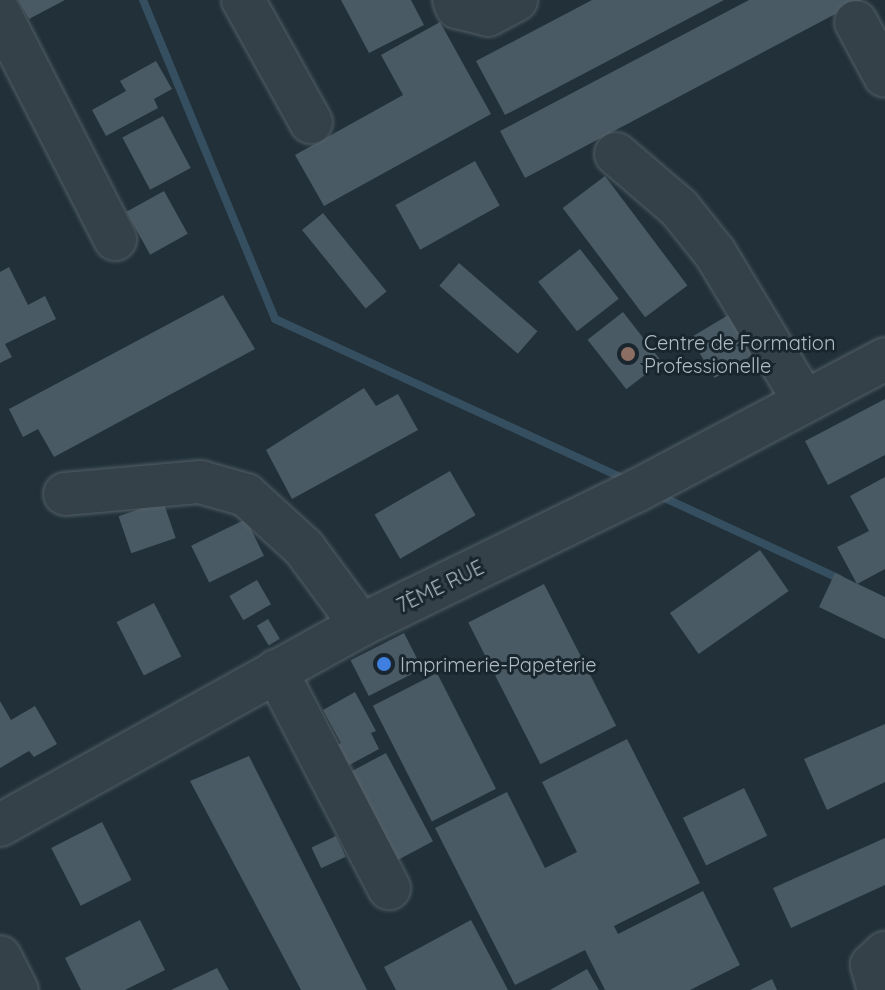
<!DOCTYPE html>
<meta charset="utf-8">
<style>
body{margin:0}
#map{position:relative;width:885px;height:990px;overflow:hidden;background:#213039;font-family:Quicksand,sans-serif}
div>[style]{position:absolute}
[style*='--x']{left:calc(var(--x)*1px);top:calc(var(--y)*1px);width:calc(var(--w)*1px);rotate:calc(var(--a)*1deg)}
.stream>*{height:8px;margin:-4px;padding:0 4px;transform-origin:4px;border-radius:4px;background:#354f60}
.building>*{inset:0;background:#4a5a64;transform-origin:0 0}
.roads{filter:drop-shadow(0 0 2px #535f67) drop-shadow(0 0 2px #535f67)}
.minor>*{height:42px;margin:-21px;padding:0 21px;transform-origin:21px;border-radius:21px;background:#354149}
.dots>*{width:22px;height:22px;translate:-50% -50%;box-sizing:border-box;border:4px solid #1a262e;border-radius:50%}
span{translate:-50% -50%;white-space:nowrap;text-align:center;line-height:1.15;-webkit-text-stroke:6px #1a262e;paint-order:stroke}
.poi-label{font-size:20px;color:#b0bcc5}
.left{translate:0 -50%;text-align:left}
.street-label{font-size:20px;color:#b0bcc5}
</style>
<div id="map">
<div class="stream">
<i style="--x:143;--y:0;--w:345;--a:67.5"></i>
<i style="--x:275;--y:319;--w:386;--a:24.6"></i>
<i style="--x:656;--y:494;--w:203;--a:24.8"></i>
</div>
<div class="building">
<i style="clip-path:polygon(18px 0,65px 0,29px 19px)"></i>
<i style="clip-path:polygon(341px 0,411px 0,424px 25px,369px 53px)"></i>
<i style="clip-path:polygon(592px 0,724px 0,505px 115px,476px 61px)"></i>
<i style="clip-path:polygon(749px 0,862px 0,525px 178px,500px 131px)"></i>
<i style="clip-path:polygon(440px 22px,491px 114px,324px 206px,295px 155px,403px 95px,381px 55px)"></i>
<i style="clip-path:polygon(156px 61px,172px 89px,154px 99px,158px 108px,106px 136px,92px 110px,126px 91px,120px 81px)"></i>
<i style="left:163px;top:116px;width:59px;height:46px;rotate:62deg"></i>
<i style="left:475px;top:161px;width:51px;height:91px;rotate:61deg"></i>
<i style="left:605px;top:176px;width:137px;height:53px;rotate:53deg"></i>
<i style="left:164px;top:191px;width:49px;height:43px;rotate:61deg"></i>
<i style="left:323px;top:213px;width:101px;height:27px;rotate:51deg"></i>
<i style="left:580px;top:249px;width:63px;height:53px;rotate:52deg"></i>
<i style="left:459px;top:263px;width:104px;height:30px;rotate:41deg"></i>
<i style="clip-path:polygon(9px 267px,28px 305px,45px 296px,56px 319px,5px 344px,12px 357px,0 363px,0 272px)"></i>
<i style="clip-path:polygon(223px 295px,255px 349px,54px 457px,38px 429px,23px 437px,9px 409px)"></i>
<i style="left:735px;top:311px;width:47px;height:52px;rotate:59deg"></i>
<i style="left:623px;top:312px;width:63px;height:45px;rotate:52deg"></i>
<i style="clip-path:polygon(364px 388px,376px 406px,398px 394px,418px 430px,292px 499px,266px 450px)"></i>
<i style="clip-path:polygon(885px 399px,885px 455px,828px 485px,805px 441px)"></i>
<i style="left:450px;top:471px;width:51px;height:87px;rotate:60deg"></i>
<i style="clip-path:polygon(885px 477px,885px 569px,857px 584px,837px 547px,869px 531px,850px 496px)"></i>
<i style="left:163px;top:501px;width:39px;height:47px;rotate:71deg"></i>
<i style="left:246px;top:519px;width:41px;height:61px;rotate:64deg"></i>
<i style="left:760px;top:550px;width:50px;height:110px;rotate:55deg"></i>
<i style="clip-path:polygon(835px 573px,885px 597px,885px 639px,819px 607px)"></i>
<i style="left:257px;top:580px;width:28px;height:32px;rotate:60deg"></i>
<i style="left:544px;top:584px;width:159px;height:85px;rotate:63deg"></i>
<i style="left:154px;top:603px;width:60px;height:42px;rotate:63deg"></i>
<i style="left:268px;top:619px;width:23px;height:13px;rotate:59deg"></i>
<i style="left:404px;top:633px;width:40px;height:60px;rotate:63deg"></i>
<i style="left:437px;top:673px;width:130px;height:72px;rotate:63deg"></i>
<i style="clip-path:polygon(355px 692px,376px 731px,371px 733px,379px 749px,342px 769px,331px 749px,341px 743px,323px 710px)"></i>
<i style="clip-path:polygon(0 701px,11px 720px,35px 706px,57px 744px,34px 757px,29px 751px,0 768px)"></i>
<i style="clip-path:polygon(885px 724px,885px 782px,827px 810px,804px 759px)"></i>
<i style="clip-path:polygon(627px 739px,700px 883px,614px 926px,618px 934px,703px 891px,740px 965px,690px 990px,605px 990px,585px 950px,515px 985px,435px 828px,507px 792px,545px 868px,577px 852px,542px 782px)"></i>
<i style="left:386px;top:753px;width:100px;height:46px;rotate:62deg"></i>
<i style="clip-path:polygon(249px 756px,367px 990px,301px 990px,190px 781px)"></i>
<i style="left:744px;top:788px;width:53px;height:68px;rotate:64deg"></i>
<i style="left:102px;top:822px;width:65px;height:57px;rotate:63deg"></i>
<i style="left:336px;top:836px;width:23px;height:27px;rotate:65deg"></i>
<i style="clip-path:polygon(885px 838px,885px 885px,791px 928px,773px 888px)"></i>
<i style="clip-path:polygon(140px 920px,165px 970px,125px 990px,81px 990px,65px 958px)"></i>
<i style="clip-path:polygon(471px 920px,508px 990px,396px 990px,384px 967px)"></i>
<i style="clip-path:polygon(217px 968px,229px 990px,171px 990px)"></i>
<i style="clip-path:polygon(587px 969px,599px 990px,550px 990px)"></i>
<i style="clip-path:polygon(772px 979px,777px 990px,750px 990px)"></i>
</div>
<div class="roads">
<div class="minor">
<i style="--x:243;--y:0;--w:140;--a:60.9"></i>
<i style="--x:454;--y:0;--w:8;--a:67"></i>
<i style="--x:457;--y:7;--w:32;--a:14"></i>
<i style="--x:488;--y:15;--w:32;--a:-28"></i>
<i style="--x:0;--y:14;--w:253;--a:62.9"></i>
<i style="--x:856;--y:22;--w:61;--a:61.8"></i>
<i style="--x:616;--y:154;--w:83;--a:40.6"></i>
<i style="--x:679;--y:208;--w:58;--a:51.3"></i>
<i style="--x:715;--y:253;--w:170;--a:58.9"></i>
<i style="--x:65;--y:494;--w:136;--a:-5.1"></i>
<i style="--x:200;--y:482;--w:48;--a:15.8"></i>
<i style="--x:246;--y:495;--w:79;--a:42.4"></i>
<i style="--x:304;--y:548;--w:96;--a:53.5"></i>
<i style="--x:276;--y:671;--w:245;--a:62.5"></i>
<i style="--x:0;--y:825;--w:413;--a:-29"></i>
<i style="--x:361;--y:625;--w:306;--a:-26"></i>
<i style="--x:636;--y:491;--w:282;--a:-27.9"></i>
<i style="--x:0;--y:957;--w:37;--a:63"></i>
<i style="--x:879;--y:990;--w:26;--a:-106"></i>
<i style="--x:872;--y:965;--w:18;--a:-43"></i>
</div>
</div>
<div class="dots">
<i style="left:628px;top:354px;background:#8d6e63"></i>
<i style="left:384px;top:664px;background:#3f7fe0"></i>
</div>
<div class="poi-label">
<span class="left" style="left:644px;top:354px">Centre de Formation<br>Professionelle</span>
<span class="left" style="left:400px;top:664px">Imprimerie-Papeterie</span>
</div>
<div class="street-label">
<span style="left:440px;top:586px;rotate:-26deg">7ÈME RUE</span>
</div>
</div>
